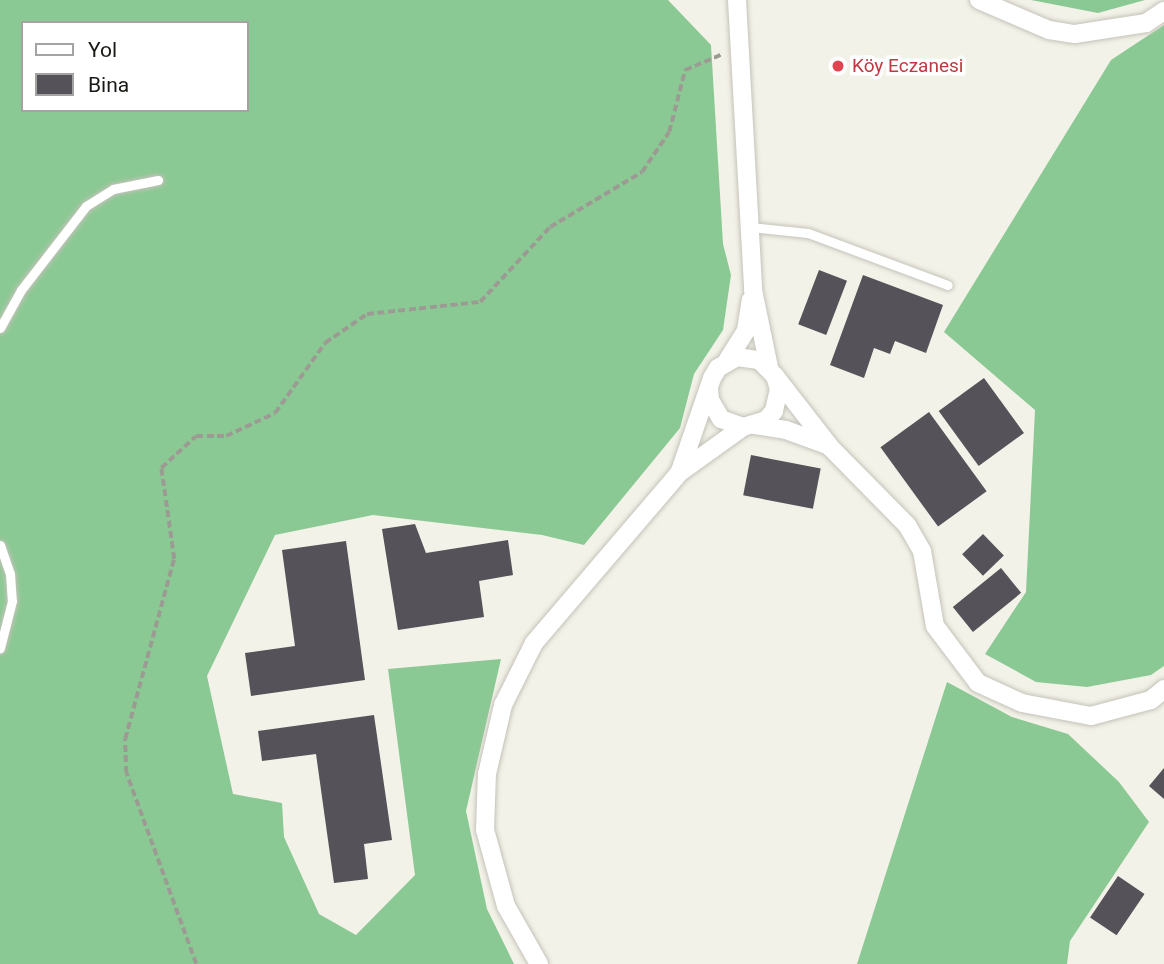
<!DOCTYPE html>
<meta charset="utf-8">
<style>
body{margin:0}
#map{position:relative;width:1164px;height:964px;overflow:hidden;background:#f3f2e8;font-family:Roboto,sans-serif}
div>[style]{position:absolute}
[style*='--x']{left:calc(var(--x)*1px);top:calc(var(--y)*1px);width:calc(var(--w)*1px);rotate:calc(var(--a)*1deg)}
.forest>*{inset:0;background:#8bc994}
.building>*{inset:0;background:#555259;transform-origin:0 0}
.path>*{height:3.5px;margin-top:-1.75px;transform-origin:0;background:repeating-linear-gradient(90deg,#9c9b93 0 7px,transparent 0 10.5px)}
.roads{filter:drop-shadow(0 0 2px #c4c2b9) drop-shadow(0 0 2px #c4c2b9)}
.service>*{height:9px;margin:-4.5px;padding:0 4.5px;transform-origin:4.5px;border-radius:4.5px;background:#fff}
.minor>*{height:18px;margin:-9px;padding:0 9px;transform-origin:9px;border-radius:9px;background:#fff}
.dots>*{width:19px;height:19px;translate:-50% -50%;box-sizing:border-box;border:4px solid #fff;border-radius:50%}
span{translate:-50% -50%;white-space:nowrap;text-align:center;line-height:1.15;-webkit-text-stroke:7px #fff;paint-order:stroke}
.health-label{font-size:19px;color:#be3a42}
.left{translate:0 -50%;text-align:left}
.legend{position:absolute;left:21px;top:21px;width:228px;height:91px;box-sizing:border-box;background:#fff;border:2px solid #a3a3a1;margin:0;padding:9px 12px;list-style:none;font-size:21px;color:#181814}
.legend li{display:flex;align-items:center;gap:14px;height:35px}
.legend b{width:35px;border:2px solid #a3a3a1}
</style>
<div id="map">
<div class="forest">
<i style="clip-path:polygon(evenodd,0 0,668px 0,711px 45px,723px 244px,731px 275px,723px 330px,694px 374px,680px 428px,584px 545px,542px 535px,373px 515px,275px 535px,207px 676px,233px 794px,282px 803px,284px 837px,319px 914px,356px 935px,415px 875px,388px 669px,501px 659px,466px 811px,487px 909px,514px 964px,0 964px,0 0,23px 23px,247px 23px,247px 110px,23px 110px,23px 23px)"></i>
<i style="clip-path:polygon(1031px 0,1145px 0,1098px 13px)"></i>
<i style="clip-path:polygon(1164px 25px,1164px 666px,1151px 675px,1087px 687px,1036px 682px,985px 654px,1026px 592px,1035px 410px,944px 332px,1111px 60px)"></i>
<i style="clip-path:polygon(947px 682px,1012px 717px,1068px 734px,1119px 782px,1149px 822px,1070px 941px,1067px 964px,857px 964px)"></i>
</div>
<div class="building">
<i style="left:819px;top:270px;width:30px;height:58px;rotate:21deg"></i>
<i style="clip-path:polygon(863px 275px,943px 305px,926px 353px,895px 341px,890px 354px,874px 348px,864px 378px,830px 365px)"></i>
<i style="left:984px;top:378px;width:68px;height:56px;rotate:54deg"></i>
<i style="left:929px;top:412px;width:98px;height:60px;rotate:54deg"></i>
<i style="left:751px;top:455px;width:71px;height:41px;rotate:11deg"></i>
<i style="clip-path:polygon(415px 524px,426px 553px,508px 540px,513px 575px,479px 581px,484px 617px,398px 630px,382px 529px)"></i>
<i style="left:983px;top:534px;width:30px;height:29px;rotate:46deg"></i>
<i style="clip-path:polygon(346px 541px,365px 680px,251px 696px,245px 653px,295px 646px,282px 550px)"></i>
<i style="left:1001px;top:568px;width:32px;height:62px;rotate:51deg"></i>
<i style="clip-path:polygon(374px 715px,392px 840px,364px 844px,368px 879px,334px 883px,316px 754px,262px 761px,258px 731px)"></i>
<i style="clip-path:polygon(1164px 768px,1164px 799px,1149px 786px)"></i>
<i style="left:1118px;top:876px;width:32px;height:50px;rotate:34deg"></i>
</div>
<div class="path">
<i style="--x:196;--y:964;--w:203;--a:-110.1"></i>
<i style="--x:126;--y:773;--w:34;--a:-92"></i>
<i style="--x:125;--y:739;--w:187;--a:-74.8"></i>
<i style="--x:174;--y:559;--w:92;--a:-98.1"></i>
<i style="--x:161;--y:468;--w:47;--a:-42.4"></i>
<i style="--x:196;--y:436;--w:30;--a:0"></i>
<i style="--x:226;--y:436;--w:54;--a:-25.1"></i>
<i style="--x:275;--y:413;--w:86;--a:-54.5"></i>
<i style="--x:325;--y:343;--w:51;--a:-34.6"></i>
<i style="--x:367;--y:314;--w:114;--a:-6.1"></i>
<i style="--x:480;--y:302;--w:103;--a:-47"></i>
<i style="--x:550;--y:227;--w:107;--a:-30.9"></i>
<i style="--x:642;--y:172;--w:48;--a:-56"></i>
<i style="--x:669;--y:132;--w:64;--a:-75.5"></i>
<i style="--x:685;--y:70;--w:39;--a:-23"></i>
</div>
<div class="roads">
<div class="service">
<i style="--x:750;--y:227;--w:58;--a:5.9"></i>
<i style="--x:808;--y:233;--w:149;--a:20.4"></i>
<i style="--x:0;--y:328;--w:43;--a:-61.1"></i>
<i style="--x:21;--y:290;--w:106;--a:-52.3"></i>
<i style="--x:86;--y:206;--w:32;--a:-32"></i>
<i style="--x:113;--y:189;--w:46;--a:-11.3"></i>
<i style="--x:0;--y:545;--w:31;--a:71"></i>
<i style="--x:10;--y:574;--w:27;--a:86"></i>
<i style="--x:12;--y:601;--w:49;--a:104.3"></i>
</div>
<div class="minor">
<i style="--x:737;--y:0;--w:290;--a:86.8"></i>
<i style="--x:753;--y:290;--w:79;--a:78.3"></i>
<i style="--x:979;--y:0;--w:76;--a:23.2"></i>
<i style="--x:1049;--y:30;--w:26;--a:9"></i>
<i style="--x:1075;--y:34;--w:72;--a:-8.8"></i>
<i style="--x:1146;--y:23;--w:22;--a:-34"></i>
<i style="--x:727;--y:361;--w:36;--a:-58"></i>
<i style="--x:746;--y:330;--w:30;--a:-81"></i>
<i style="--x:775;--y:376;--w:90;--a:52.2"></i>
<i style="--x:830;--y:447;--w:110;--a:45.4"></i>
<i style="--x:907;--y:525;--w:30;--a:60"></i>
<i style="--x:922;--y:551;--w:76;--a:80.2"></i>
<i style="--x:935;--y:626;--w:71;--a:53"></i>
<i style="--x:978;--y:683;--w:48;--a:24.4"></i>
<i style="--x:1022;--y:703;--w:70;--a:10.7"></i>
<i style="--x:1091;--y:716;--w:62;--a:-14.9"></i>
<i style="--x:1151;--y:700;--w:17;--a:-40"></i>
<i style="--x:755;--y:425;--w:31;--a:9"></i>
<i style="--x:786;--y:430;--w:44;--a:20.1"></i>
<i style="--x:680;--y:471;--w:98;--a:-71"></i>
<i style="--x:712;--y:378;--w:12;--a:-59"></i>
<i style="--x:718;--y:368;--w:22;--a:-30"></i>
<i style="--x:737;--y:357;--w:22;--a:8"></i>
<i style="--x:759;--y:360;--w:23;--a:45"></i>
<i style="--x:775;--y:376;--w:14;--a:73"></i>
<i style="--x:779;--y:389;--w:23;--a:103"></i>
<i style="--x:774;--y:411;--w:12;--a:132"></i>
<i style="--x:766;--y:420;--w:24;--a:163"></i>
<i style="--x:743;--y:427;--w:23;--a:-160"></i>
<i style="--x:721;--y:419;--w:22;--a:-120"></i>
<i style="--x:710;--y:400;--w:12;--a:-95"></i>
<i style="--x:539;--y:964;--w:67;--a:-119.6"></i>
<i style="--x:506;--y:906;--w:79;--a:-105.4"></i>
<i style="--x:485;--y:830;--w:56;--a:-88"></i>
<i style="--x:487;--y:774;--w:71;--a:-76.9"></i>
<i style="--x:503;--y:705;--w:69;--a:-63.4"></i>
<i style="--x:534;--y:643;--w:223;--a:-49.5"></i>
<i style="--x:679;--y:473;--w:79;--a:-35.7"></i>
</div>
</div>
<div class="dots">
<i style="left:838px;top:66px;background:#e0444e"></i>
</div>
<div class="health-label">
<span class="left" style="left:852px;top:66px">Köy Eczanesi</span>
</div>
<ul class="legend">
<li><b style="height:9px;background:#fff"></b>Yol</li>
<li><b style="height:19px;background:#555259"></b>Bina</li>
</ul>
</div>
